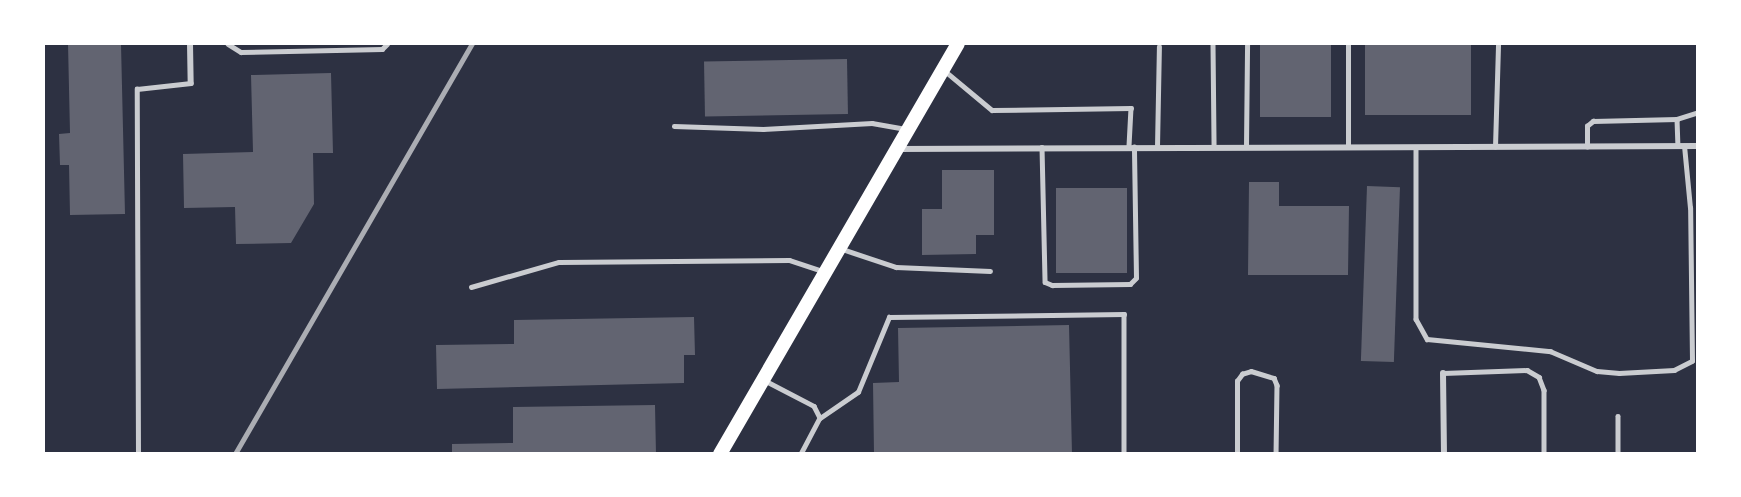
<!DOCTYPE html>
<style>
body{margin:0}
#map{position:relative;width:1741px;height:497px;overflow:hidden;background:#2d3142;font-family:Signika,sans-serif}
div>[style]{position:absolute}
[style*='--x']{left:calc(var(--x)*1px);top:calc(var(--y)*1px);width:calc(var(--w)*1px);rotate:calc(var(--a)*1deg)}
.building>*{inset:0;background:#626471;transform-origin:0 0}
.service>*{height:4.5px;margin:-2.25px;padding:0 2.25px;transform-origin:2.25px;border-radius:2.25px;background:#caccd0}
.minor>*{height:6px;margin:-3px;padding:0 3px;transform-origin:3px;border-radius:3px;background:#caccd0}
.primary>*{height:14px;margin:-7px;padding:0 7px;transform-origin:7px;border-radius:7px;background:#fff}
.rail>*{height:4.5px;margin:-2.25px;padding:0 2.25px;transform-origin:2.25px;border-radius:2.25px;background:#abadb3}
span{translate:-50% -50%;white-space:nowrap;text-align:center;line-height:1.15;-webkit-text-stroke:4.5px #fff;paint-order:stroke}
.frame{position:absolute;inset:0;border:45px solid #fff;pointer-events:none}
</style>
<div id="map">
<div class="building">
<i style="clip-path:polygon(68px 44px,121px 44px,125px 214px,70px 215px,69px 165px,60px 165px,59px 134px,70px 133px)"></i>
<i style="left:1260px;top:44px;width:71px;height:73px"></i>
<i style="left:1365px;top:44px;width:106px;height:71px"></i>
<i style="left:847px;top:59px;width:55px;height:143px;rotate:89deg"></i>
<i style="clip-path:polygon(331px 73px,333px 153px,313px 153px,314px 204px,291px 243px,236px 244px,235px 207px,184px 208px,183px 154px,253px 152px,251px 75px)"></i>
<i style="clip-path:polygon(942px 170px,994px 170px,994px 235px,976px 235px,976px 254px,922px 255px,922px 209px,942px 209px)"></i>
<i style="clip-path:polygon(1249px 182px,1279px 182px,1279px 206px,1349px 206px,1348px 275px,1248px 275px)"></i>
<i style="left:1367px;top:186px;width:33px;height:175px;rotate:2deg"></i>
<i style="left:1056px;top:188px;width:71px;height:85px"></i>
<i style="clip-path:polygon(694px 317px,695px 355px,684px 355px,684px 383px,437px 389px,436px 345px,514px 344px,514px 320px)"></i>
<i style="clip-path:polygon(1069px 325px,1072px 454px,874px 454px,873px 383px,899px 382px,898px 328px)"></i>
<i style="clip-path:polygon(655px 405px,656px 454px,452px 454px,452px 444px,513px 443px,513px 407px)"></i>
</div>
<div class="service">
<i style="--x:228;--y:44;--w:15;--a:32"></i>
<i style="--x:241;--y:52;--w:141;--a:-1.2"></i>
<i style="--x:382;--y:49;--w:7;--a:-45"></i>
<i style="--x:1213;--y:44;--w:103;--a:89.4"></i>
<i style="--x:945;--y:71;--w:61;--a:39.7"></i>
<i style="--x:992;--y:110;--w:139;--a:-0.8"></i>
<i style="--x:1131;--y:108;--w:39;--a:93"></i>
<i style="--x:1677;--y:119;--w:22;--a:-18"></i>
<i style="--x:674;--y:126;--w:89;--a:1.9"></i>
<i style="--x:763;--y:129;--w:109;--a:-3.2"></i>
<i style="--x:872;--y:123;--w:34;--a:10"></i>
<i style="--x:1042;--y:147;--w:135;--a:88.7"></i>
<i style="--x:1045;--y:282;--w:8;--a:23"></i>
<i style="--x:1052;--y:285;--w:78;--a:-0.7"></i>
<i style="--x:1130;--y:284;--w:8;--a:-45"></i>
<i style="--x:1136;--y:278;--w:131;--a:-90.9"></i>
<i style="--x:1157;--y:147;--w:100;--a:-88.9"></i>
<i style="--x:1246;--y:147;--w:103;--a:-89.4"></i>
<i style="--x:1348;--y:147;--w:103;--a:-90"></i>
<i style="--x:1416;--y:147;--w:172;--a:90"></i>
<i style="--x:1416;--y:319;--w:23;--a:61"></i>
<i style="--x:1427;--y:339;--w:124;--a:5.6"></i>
<i style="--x:1550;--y:351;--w:51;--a:23.1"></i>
<i style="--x:1597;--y:371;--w:22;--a:5"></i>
<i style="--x:1619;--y:373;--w:55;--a:-3.1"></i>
<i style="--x:1674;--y:370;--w:20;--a:-27"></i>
<i style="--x:1692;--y:361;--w:153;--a:-90.7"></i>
<i style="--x:1690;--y:208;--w:62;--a:-95.5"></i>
<i style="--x:1495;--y:147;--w:103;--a:-88.3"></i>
<i style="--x:1587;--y:147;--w:21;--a:-90"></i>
<i style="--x:1587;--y:126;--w:8;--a:-40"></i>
<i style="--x:1593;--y:121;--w:84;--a:-1.4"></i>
<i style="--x:1677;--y:119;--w:27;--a:88"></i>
<i style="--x:842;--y:249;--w:57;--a:18.4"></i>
<i style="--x:896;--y:267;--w:94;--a:2.4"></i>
<i style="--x:471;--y:287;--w:91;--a:-15.9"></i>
<i style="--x:559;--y:262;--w:230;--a:-0.5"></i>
<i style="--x:789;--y:260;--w:36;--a:18"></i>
<i style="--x:1443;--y:373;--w:84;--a:-2"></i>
<i style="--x:1527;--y:370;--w:14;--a:30"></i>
<i style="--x:1539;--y:377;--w:14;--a:69"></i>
<i style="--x:1544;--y:390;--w:64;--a:90"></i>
<i style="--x:766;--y:381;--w:54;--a:27.5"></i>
<i style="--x:814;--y:406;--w:13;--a:63"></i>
<i style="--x:820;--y:418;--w:41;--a:117.8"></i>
<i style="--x:1618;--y:416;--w:38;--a:90"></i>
<i style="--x:820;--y:418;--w:46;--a:-34.4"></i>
<i style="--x:858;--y:392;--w:81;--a:-67.5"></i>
<i style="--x:889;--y:317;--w:235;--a:-0.7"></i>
<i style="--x:1124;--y:314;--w:140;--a:90"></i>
<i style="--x:138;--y:454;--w:365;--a:-90.2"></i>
<i style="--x:137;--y:89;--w:54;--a:-6.3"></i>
<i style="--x:1237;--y:454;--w:73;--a:-90"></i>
<i style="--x:1237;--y:381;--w:9;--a:-54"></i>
<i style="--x:1242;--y:374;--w:9;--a:-18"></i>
<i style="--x:1251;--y:371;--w:24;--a:17"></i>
<i style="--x:1274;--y:378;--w:8;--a:67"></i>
<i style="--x:1277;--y:385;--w:69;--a:90.8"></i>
</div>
<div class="minor">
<i style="--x:190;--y:44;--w:39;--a:89"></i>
<i style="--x:897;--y:149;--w:801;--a:-0.21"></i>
<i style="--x:1443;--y:373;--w:81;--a:89.3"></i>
</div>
<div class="primary">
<i style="--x:720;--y:454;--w:474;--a:-59.9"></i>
</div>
<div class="rail">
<i style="--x:235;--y:454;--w:474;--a:-60"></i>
</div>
<div class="frame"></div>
</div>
